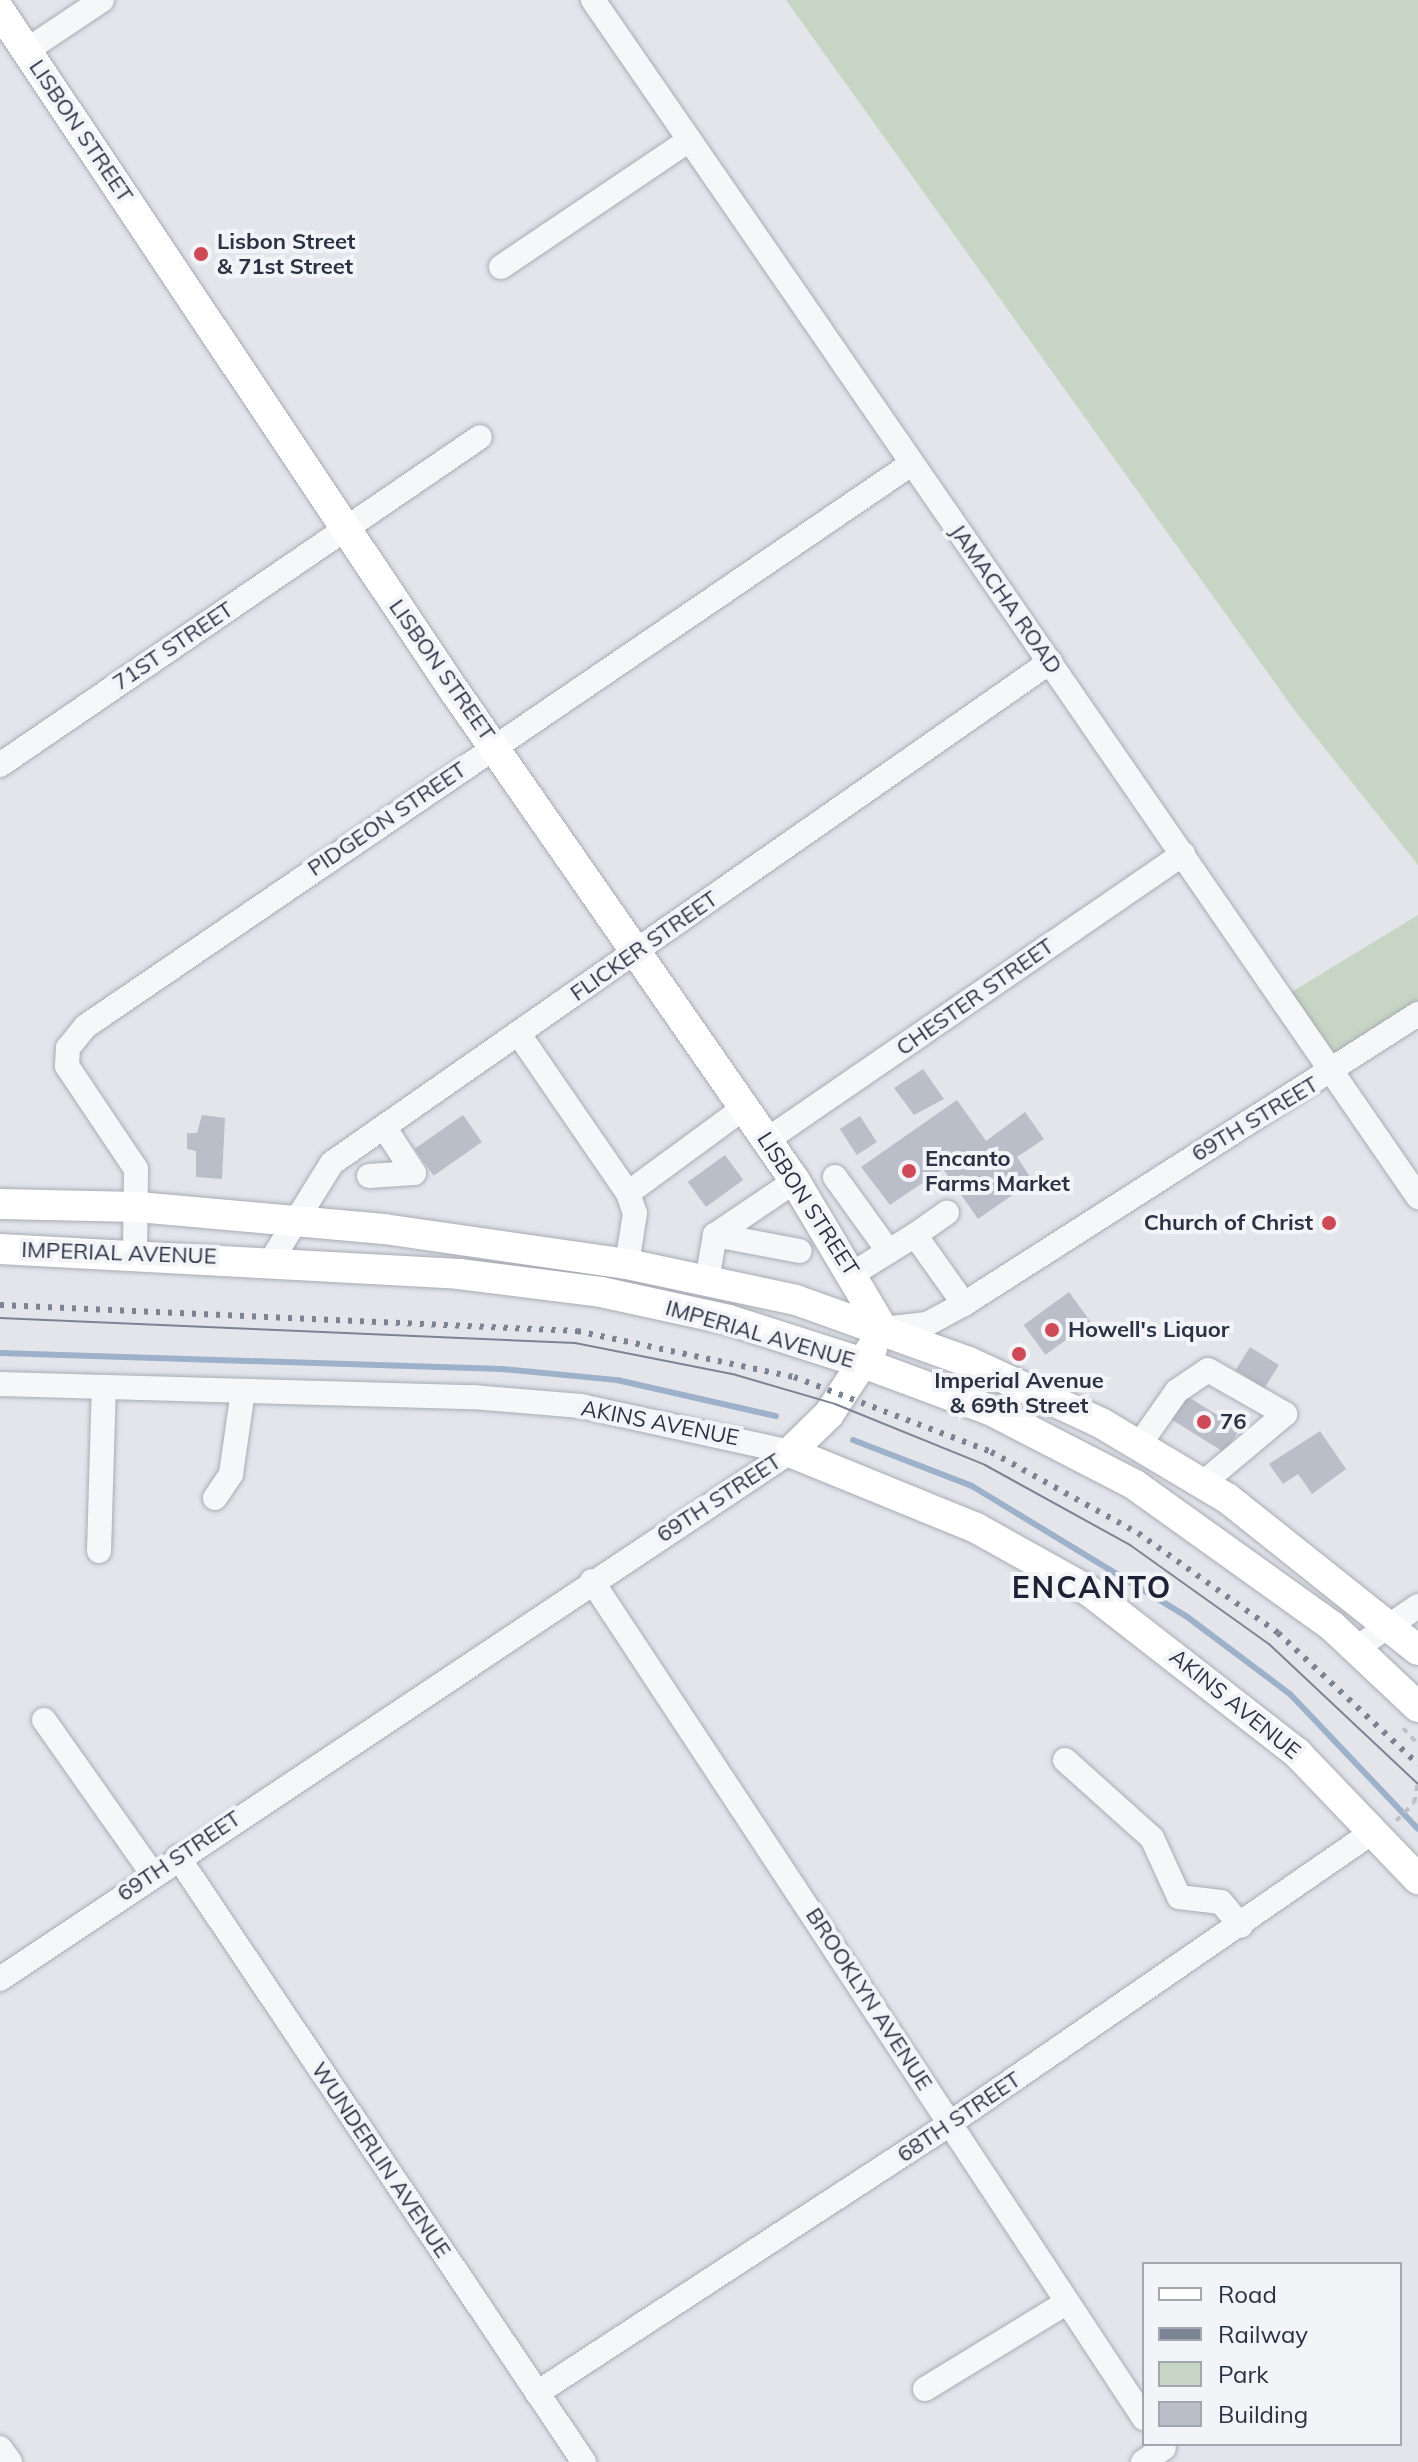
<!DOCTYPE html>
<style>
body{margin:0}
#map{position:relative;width:1418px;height:2462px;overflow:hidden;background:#e3e5eb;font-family:Mulish,sans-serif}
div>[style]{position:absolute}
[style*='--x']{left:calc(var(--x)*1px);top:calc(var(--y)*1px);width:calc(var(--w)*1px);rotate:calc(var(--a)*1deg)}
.green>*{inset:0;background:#c7d5c4}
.stream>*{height:6px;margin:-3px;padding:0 3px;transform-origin:3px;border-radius:3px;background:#9eb1ca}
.building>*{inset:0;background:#babec8;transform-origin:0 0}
.path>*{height:4px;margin-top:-2px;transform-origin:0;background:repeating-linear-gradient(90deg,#bdc0c6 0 6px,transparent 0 12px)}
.roads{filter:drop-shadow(0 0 2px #a8acb5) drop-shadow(0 0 2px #a8acb5)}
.minor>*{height:24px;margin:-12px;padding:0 12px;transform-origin:12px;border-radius:12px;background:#f6f7f9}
.major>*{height:30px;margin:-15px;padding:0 15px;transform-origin:15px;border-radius:15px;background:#fff}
.tram>*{height:2px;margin:-1px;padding:0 1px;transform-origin:1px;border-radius:1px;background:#7c8494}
.rail>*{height:6px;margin-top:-3px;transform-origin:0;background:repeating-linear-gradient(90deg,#7c8494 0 4px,transparent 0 12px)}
.dots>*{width:22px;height:22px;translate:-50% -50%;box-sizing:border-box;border:4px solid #f3f4f8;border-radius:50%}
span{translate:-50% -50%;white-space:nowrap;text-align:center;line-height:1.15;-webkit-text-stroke:8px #f3f4f8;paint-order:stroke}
.street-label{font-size:22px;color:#2b3243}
.poi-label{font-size:22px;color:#2b3243;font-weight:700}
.left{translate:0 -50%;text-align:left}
.right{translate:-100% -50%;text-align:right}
.district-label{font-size:30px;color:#1d2334;font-weight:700;letter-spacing:2px}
.legend{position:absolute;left:1142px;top:2262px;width:260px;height:184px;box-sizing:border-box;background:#f3f4f8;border:2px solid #a3a6b0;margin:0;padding:10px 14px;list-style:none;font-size:24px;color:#2b3243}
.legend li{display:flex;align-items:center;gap:16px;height:40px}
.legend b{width:40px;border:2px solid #a3a6b0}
</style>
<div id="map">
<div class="green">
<i style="clip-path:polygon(786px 0,1418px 0,1418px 865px,1295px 711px)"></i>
<i style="clip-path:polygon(1418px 915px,1418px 1007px,1330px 1074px,1280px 999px)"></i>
</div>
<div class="stream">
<i style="--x:0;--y:1353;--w:502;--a:1.83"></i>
<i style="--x:502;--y:1369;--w:116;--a:5.5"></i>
<i style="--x:617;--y:1380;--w:163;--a:12.8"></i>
<i style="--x:853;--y:1440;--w:128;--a:21.1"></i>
<i style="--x:972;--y:1486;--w:250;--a:31.3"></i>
<i style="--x:1186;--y:1616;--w:130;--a:36.9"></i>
<i style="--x:1290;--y:1694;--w:186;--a:46.5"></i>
</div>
<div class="building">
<i style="clip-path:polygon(923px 1069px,944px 1099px,914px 1115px,894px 1088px)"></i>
<i style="clip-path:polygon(957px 1100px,986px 1141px,1025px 1112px,1044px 1139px,1017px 1157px,1033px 1181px,978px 1219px,943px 1169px,890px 1205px,861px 1167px)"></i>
<i style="clip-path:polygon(202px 1115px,225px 1118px,222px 1179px,196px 1177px,196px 1151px,187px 1149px,187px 1133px,197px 1133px)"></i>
<i style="left:463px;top:1115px;width:33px;height:59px;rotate:55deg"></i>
<i style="left:860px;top:1116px;width:31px;height:24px;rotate:57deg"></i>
<i style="left:725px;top:1155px;width:31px;height:46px;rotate:54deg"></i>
<i style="left:1069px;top:1292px;width:37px;height:56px;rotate:54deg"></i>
<i style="left:1250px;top:1347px;width:34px;height:27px;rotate:32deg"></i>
<i style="left:1182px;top:1393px;width:68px;height:28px;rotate:32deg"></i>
<i style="clip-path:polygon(1320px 1431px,1346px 1469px,1312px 1494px,1298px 1474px,1283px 1484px,1269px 1464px)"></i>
</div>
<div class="path">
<i style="--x:1403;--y:1728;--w:22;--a:47"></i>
<i style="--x:1396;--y:1821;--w:25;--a:-45"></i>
<i style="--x:1414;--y:1803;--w:21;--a:-79"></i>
</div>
<div class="roads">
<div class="minor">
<i style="--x:593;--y:0;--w:1454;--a:55.42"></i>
<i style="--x:27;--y:50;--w:90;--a:-33.7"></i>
<i style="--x:501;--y:267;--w:227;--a:-34"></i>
<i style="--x:0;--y:765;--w:581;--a:-34.35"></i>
<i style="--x:518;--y:1033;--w:194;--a:55.5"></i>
<i style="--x:628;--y:1193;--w:21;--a:71"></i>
<i style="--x:635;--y:1213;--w:52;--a:98.9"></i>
<i style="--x:767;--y:1140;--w:505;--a:-34.51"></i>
<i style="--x:369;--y:1176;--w:45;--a:-3.8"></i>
<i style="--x:414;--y:1173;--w:55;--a:-123.1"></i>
<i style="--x:835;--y:1177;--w:92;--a:54.2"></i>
<i style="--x:628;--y:1193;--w:145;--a:-36.3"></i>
<i style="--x:715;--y:1235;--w:86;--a:10.7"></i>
<i style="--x:915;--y:1235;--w:39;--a:-35"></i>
<i style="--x:135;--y:1253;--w:84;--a:-89.3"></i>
<i style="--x:136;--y:1169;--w:124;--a:-123.8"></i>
<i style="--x:67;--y:1066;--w:18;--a:-87"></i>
<i style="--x:68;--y:1048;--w:28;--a:-51"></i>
<i style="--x:86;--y:1026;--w:998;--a:-34.26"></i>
<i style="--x:271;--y:1261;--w:115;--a:-58.1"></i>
<i style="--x:332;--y:1163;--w:876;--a:-34.91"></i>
<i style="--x:854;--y:1273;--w:72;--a:-31.9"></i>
<i style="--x:915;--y:1235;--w:85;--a:54.6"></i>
<i style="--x:707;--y:1280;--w:46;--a:-79.9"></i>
<i style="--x:715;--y:1235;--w:97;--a:-34"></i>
<i style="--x:883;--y:1329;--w:44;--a:-6.5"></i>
<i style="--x:927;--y:1324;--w:42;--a:-28.4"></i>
<i style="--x:964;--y:1304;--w:539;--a:-32.57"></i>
<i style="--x:0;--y:1384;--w:473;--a:1.6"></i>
<i style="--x:473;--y:1397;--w:108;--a:4.8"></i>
<i style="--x:581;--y:1406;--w:214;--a:12.4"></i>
<i style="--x:1139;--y:1445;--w:66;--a:-54.9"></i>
<i style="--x:1177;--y:1391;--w:37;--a:-34"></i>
<i style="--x:1208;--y:1370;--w:89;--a:29.7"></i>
<i style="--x:1285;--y:1414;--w:107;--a:139.9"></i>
<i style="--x:215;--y:1498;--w:29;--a:-56"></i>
<i style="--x:231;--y:1474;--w:84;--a:-81.8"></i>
<i style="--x:99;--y:1551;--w:164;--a:-88.3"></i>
<i style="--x:592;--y:1581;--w:1003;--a:56.6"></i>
<i style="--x:1358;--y:1647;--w:73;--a:-34.3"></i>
<i style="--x:44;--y:1720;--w:187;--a:54.8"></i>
<i style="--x:1065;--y:1760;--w:117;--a:41.9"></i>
<i style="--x:1152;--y:1838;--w:65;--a:65.4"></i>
<i style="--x:1179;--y:1897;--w:42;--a:6.8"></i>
<i style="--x:1221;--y:1902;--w:31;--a:50"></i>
<i style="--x:178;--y:1857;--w:729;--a:56.14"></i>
<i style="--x:0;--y:1979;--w:950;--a:-33.71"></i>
<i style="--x:925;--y:2389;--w:165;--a:-31.4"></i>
<i style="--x:537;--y:2393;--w:492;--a:-33.1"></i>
<i style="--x:949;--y:2124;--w:516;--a:-34.58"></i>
<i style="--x:0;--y:2448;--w:17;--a:54"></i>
<i style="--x:1143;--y:2462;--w:25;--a:-34"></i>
</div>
<div class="major">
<i style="--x:0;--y:11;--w:812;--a:56.25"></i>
<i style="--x:451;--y:686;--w:603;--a:55.2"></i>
<i style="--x:795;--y:1181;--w:172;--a:59.3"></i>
<i style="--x:0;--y:1204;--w:138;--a:1.2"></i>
<i style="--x:138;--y:1207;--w:247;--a:5.1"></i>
<i style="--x:384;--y:1229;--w:246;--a:8.2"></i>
<i style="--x:627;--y:1264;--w:173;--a:12"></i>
<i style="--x:796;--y:1300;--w:184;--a:19.7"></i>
<i style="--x:969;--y:1362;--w:145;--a:24.8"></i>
<i style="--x:1101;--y:1423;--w:147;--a:30.8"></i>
<i style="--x:1227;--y:1498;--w:244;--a:38.5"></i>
<i style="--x:0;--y:1249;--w:460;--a:3.1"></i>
<i style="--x:459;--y:1274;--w:143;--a:7.2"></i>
<i style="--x:601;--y:1292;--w:131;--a:12.3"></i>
<i style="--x:729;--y:1320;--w:141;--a:17.8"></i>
<i style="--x:863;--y:1363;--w:135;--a:20.3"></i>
<i style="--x:990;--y:1410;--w:163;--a:27.3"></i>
<i style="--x:1135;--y:1485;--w:242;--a:35.6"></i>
<i style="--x:1332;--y:1626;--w:118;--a:43.3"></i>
<i style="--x:872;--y:1348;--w:79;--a:123.1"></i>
<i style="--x:829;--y:1414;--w:54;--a:135.7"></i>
<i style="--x:790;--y:1452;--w:201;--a:22.2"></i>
<i style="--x:976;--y:1528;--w:129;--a:29.1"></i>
<i style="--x:1089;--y:1591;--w:264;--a:37.9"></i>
<i style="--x:1297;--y:1753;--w:175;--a:46.2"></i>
</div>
</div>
<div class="tram">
<i style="--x:0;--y:1318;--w:576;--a:2.49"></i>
<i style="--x:575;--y:1343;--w:164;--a:11.2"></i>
<i style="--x:736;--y:1375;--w:103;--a:16.3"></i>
<i style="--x:835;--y:1404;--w:162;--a:22.1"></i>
<i style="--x:985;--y:1465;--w:166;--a:28.9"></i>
<i style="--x:1130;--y:1545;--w:171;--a:35.5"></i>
<i style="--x:1269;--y:1644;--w:204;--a:43.2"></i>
</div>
<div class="rail">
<i style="--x:0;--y:1305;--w:578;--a:2.58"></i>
<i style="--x:577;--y:1331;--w:222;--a:12"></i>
<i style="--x:794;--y:1377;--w:211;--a:20.8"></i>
<i style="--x:991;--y:1452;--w:168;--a:28.9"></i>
<i style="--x:1138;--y:1533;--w:172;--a:35.5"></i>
<i style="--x:1278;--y:1633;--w:192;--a:43.1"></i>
</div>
<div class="dots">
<i style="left:201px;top:254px;background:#cd4a56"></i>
<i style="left:909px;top:1171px;background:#cd4a56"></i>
<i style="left:1329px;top:1223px;background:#cd4a56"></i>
<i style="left:1052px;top:1330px;background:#cd4a56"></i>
<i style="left:1019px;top:1354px;background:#cd4a56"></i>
<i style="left:1204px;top:1422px;background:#cd4a56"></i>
</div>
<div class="street-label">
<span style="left:81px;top:131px;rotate:56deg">LISBON STREET</span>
<span style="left:1006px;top:599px;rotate:55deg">JAMACHA ROAD</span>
<span style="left:173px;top:646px;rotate:-34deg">71ST STREET</span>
<span style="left:442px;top:670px;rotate:55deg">LISBON STREET</span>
<span style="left:387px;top:819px;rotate:-34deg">PIDGEON STREET</span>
<span style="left:644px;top:946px;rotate:-35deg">FLICKER STREET</span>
<span style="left:975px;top:997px;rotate:-35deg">CHESTER STREET</span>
<span style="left:1255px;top:1119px;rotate:-31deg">69TH STREET</span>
<span style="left:808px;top:1204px;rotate:57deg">LISBON STREET</span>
<span style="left:119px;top:1253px;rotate:2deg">IMPERIAL AVENUE</span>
<span style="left:760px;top:1334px;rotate:16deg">IMPERIAL AVENUE</span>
<span style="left:660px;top:1423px;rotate:11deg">AKINS AVENUE</span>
<span style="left:719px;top:1498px;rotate:-33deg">69TH STREET</span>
<span style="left:1235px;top:1704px;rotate:39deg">AKINS AVENUE</span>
<span style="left:179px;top:1856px;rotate:-34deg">69TH STREET</span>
<span style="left:869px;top:1999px;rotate:57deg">BROOKLYN AVENUE</span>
<span style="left:959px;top:2117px;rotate:-34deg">68TH STREET</span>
<span style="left:381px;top:2160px;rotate:56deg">WUNDERLIN AVENUE</span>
</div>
<div class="poi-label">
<span class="left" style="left:217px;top:254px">Lisbon Street<br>&amp; 71st Street</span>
<span class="left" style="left:925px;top:1171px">Encanto<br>Farms Market</span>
<span class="right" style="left:1313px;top:1223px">Church of Christ</span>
<span class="left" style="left:1068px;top:1330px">Howell's Liquor</span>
<span style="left:1019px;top:1393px">Imperial Avenue<br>&amp; 69th Street</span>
<span class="left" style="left:1220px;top:1422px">76</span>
</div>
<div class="district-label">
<span style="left:1092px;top:1587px">ENCANTO</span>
</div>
<ul class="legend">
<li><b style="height:10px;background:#fff"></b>Road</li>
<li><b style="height:10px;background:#7c8494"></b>Railway</li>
<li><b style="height:22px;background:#c7d5c4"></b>Park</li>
<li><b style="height:22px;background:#babec8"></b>Building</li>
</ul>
</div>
